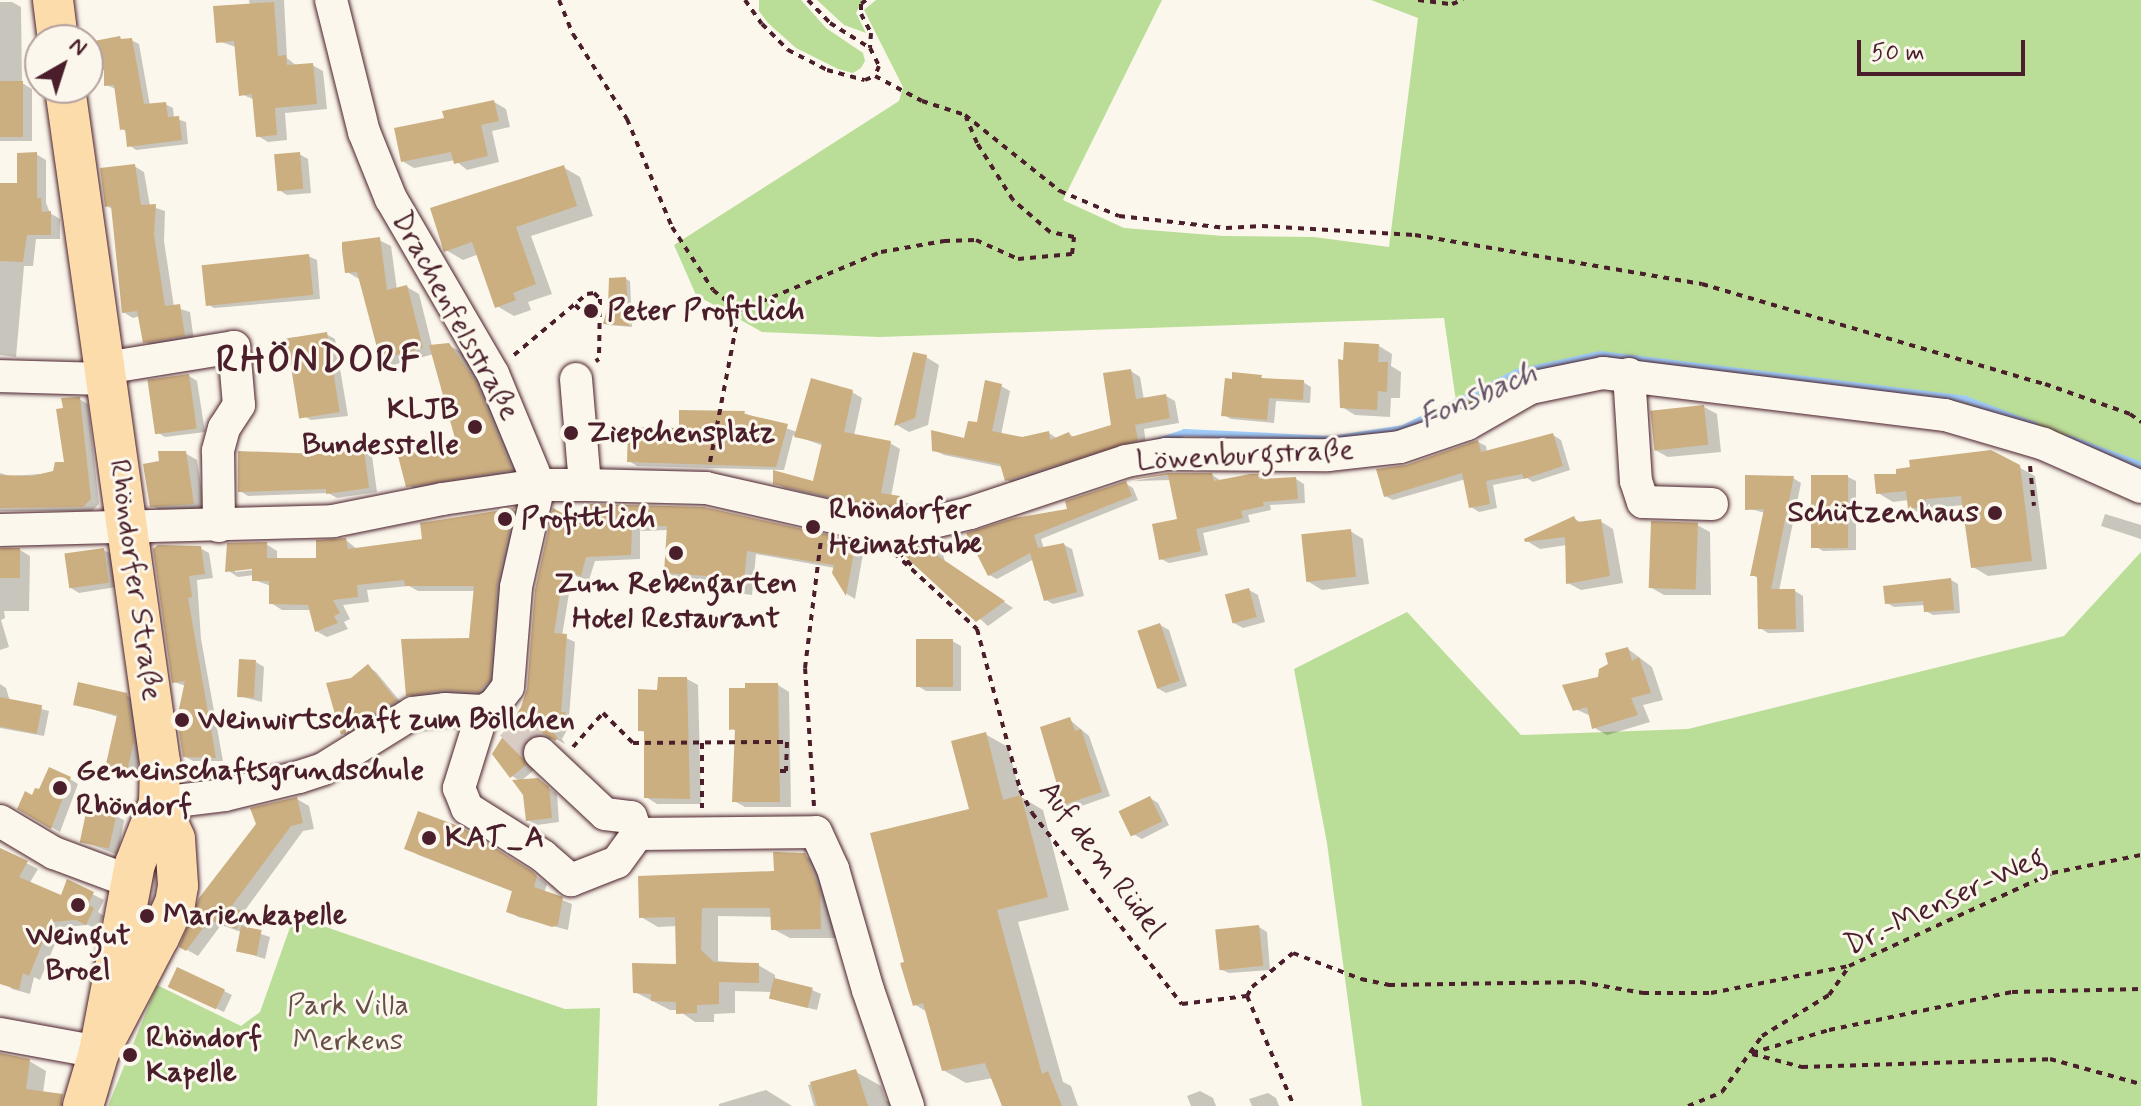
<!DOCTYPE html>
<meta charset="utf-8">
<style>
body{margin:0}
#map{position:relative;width:2141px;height:1106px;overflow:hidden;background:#fbf7ec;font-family:Mynerve,sans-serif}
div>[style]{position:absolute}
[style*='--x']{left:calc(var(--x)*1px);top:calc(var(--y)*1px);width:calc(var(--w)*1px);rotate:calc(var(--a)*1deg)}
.green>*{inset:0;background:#bade98}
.shadow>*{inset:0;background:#0003}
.stream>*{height:7px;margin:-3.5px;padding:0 3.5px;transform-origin:3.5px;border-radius:3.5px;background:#a0cdfa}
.building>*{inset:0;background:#ccaf81;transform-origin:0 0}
.minor-tunnel>*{height:32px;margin-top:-16px;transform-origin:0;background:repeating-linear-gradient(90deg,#d8ccc5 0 32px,transparent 0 48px)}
.path>*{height:4px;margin-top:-2px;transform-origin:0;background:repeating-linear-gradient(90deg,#4a1f2b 0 6px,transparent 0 12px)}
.roads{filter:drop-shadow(0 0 2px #4a1f2b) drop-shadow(0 0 2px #4a1f2b)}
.minor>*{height:32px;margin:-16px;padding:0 16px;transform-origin:16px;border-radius:16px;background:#fbf7ec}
.major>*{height:40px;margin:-20px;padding:0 20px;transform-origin:20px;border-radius:20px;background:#fddcac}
.dots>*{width:22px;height:22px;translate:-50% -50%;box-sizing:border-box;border:4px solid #fbf7ec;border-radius:50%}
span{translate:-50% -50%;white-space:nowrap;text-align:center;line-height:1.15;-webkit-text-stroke:6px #fbf7ec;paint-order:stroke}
.poi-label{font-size:30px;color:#4a1f2b;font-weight:700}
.left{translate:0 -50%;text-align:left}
.right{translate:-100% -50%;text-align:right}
.street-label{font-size:30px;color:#4a1f2b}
.park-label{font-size:30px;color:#664f46}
.water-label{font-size:32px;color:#645369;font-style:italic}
.district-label{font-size:38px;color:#4a1f2b;font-weight:700;letter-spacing:2px}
.north{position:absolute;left:24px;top:24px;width:80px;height:80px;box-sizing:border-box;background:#fbf7ec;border:2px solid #b4a19f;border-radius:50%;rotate:39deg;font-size:22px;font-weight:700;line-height:32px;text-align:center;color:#4a1f2b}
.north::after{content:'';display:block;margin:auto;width:28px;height:36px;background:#4a1f2b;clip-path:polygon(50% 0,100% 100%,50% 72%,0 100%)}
.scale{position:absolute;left:1857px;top:40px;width:168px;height:36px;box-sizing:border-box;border:4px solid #4a1f2b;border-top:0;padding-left:10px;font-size:24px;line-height:28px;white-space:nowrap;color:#4a1f2b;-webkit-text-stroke:6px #fbf7ec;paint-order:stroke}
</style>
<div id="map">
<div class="green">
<i style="clip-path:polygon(759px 0,801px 0,826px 28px,863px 53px,865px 61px,861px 68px,853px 73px,838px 69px,796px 48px,768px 23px,759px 11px)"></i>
<i style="clip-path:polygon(817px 0,863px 0,856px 13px,866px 33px,844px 25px)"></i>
<i style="clip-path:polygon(876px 0,1162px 0,1063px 200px,1124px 228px,1223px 236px,1314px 237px,1389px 247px,1418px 18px,1371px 0,2141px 0,2141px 469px,1602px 364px,1458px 415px,1444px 318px,879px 337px,762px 332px,696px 295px,674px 245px,899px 101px,903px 87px,864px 10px)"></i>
<i style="clip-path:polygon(2141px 552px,2141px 1106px,1362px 1106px,1327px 843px,1294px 669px,1407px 612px,1521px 735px,1688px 729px,2064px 636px)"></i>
<i style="clip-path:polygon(294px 916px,565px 1009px,600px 1008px,597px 1106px,108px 1106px,157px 985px,241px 1026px,260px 1012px)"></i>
</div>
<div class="shadow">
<i style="clip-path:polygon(249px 0,284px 0,287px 58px,297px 66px,312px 65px,323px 71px,327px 109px,285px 113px,287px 140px,268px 142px,258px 136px,255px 100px,241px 94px,236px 47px,218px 41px,250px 6px)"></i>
<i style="clip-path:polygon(0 2px,12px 2px,21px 7px,22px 83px,32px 89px,32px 141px,0 141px)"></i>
<i style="clip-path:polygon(131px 40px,139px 44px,150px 106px,165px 104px,173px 108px,174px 118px,186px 122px,188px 144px,136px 150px,129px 145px,127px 132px,122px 129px,116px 89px,106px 85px,106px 71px,100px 68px)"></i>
<i style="clip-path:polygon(494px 102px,506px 109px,510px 127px,492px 131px,499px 162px,467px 170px,455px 160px,414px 168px,402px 161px,446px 120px)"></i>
<i style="clip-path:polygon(36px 154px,46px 160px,46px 203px,50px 213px,60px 219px,60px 239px,36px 239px,33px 266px,24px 266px,16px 357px,0 355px,0 185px,19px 185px)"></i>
<i style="clip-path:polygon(299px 154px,308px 159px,311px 193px,287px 195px,279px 190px)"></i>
<i style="clip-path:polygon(134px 166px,144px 172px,150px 206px,165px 211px,164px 241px,174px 307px,190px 312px,194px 341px,154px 347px,144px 341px,140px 316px,133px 318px,123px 312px,114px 210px,107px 206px)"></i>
<i style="clip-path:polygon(563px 167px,580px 177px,593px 216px,531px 236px,552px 294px,528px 302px,531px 310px,514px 316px,497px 306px,479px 254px,463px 260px,446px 250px)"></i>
<i style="clip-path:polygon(379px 240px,391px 246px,397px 290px,407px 287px,419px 294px,432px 346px,448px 345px,461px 352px,488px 391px,523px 476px,420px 492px,408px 485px,459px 443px,434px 354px,393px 365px,382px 358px,359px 279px,347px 272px)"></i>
<i style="clip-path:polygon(308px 256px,317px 260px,320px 299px,214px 308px,206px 303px)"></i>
<i style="clip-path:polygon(626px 279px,630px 281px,632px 327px,608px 325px,605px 323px)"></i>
<i style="clip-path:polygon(326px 334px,335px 339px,348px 416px,311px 420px,302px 415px,288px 338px)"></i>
<i style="clip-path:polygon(1379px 346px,1392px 354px,1391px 366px,1401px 372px,1400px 398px,1391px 398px,1390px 417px,1355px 415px,1342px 407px,1345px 362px)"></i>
<i style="clip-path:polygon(926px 357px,939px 365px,928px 425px,909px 432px,897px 425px)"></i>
<i style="clip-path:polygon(1131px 371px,1140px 377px,1144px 400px,1166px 396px,1175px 401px,1179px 423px,1144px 429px,1146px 444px,1016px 485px,1007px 480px,1003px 467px,944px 455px,934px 450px,965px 441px,1001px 386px,1010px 391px,1001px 435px,1022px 439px,1049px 433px,1058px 439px,1069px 434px,1076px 438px,1114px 426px)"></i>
<i style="clip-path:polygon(189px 376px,197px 381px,205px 432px,165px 437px,157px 432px)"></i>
<i style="clip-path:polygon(1261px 377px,1267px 381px,1303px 382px,1311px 387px,1310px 403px,1276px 401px,1274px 423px,1231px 419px,1224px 415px)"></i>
<i style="clip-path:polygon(852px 392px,862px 398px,854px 436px,890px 443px,900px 449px,891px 497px,910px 504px,908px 512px,879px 510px,785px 488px,775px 483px,815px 483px,824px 446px,793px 435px,784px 470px,637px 466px,629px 461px,681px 430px,744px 413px,797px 432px)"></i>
<i style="clip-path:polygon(79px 399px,88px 404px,99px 504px,92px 511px,0 511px,0 473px,10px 476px,55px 473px,66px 464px)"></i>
<i style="clip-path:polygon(1704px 407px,1717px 414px,1721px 452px,1668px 457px,1655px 450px)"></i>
<i style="clip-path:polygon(1553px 435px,1561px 440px,1570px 470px,1533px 482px,1527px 478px,1493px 485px,1497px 508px,1479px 512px,1471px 507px,1466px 479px,1393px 500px,1385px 496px,1407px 467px,1478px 442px,1486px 446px,1487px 453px)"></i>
<i style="clip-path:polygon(363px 451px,372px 456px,377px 492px,337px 498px,328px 493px,248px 496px,240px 491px,320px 456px)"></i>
<i style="clip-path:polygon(1991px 452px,2035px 476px,2047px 569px,1988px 576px,1973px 567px,1965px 505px,1941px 507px,1941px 515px,1925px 516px,1910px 508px,1909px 500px,1893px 502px,1878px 493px,1898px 476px)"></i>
<i style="clip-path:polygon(185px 453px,197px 460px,205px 510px,163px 512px,152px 506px)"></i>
<i style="clip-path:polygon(1168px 475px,1212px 475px,1220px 480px,1257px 476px,1266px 480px,1296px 479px,1304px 484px,1305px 503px,1270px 505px,1271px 510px,1248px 515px,1250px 522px,1203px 533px,1208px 555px,1169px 563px,1161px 559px,1180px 520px,1171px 480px,1134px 481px)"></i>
<i style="clip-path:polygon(1848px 477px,1856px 481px,1856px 550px,1823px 551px,1815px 546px)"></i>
<i style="clip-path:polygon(1793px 478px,1801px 483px,1779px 591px,1795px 591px,1803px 596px,1804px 632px,1768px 633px,1760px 628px,1758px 578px,1752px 575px,1765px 513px,1747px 508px)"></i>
<i style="clip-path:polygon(1125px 483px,1133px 488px,1138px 500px,1041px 539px,1044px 549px,1064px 545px,1072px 549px,1084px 596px,1053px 604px,1046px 600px,1034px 559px,997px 579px,989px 575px,969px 535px,1069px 510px)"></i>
<i style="clip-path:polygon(592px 506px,855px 543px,864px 548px,855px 599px,847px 594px,834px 573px,835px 568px,756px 554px,752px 595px,731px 592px,722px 587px,722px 581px,675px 577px,667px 572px,669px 530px,640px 531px,640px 559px,595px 561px,589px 580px,572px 575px,562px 636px,575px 642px,569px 717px,573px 719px,562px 739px,565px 744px,554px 738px,535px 745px,530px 755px,534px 770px,521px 781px,538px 780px,557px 794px,559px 822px,537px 825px,528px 820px,525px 794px,520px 781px,512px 776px,529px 689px,537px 590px,593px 532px)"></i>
<i style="clip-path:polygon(evenodd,514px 510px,525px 516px,494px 695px,420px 701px,408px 694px,470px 640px,476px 591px,418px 591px,409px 586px,367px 590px,369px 602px,343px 605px,350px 619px,344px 622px,348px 629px,327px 637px,316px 631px,311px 610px,282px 610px,271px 603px,271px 586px,254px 580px,254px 575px,238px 577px,227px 570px,266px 544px,277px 551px,277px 560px,318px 560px,346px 540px,357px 549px,424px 541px,423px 524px,514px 510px,262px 565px,262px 569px,235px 572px,235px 568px,262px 565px)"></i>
<i style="clip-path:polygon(2105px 514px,2141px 525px,2141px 539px,2101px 526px)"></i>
<i style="clip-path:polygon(1573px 518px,1582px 523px,1600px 521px,1613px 529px,1623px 583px,1581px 590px,1568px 583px,1567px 545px,1540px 549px,1527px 541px)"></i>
<i style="clip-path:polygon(1697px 525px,1710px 532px,1711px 595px,1664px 595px,1650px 587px)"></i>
<i style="clip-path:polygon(1350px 531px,1363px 539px,1369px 584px,1322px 590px,1309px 582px)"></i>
<i style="clip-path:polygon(931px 544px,942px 550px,945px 562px,1013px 608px,988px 626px,898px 546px)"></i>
<i style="clip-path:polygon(200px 548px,209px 553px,213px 578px,197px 580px,201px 639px,223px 761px,193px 761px,184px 756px,186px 686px,174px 682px,155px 550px)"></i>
<i style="clip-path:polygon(0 550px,20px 550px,30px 556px,29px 611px,4px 611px,5px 618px,1px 620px,9px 647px,0 650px)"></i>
<i style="clip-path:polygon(103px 550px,112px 554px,116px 587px,79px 593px,71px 588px)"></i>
<i style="clip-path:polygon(1951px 580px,1958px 584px,1960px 613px,1933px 615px,1926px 611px,1925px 605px,1894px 607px,1887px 603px)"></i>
<i style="clip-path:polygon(1249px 590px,1258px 595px,1265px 622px,1243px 628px,1234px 623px)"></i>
<i style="clip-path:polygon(1160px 625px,1169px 630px,1187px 686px,1166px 693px,1157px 688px)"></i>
<i style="clip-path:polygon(952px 641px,961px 646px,961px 691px,926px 691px,918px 686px)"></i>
<i style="clip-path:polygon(1628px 649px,1652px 667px,1663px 700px,1643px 705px,1650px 722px,1607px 735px,1593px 727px,1591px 716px,1575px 709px)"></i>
<i style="clip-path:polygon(256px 662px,264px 667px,262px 702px,239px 696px)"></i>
<i style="clip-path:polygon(368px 667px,376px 672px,404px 706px,351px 739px,343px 734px,329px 685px,352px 680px)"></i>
<i style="clip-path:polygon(687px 679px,698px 685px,701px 804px,657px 804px,646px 797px,646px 733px,640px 730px,659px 692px)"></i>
<i style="clip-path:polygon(0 684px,6px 688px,10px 701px,49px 711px,44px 736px,0 728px)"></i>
<i style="clip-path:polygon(778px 685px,789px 692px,791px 807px,745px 807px,734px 801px,737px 732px,731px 728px)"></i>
<i style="clip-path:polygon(126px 695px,135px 700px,142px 747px,135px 780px,106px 772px,118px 717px,76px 704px)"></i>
<i style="clip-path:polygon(1070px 720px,1089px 736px,1110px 796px,1073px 809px,1064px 804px)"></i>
<i style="clip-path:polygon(985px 734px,1008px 747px,1021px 797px,1043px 810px,1069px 910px,1018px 922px,1063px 1082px,1071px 1086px,1078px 1106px,1002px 1106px,993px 1078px,966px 1083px,943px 1070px,927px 1012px,914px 1004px,906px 963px,971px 810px)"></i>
<i style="clip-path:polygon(70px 779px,78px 784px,60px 832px,19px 808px,40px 792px)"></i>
<i style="clip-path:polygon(1150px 798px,1158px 803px,1169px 825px,1142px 839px,1133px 834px)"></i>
<i style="clip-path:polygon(297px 799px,309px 806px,314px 829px,303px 831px,243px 913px,251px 918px,249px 930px,270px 937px,265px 959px,237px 950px,241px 932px,221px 925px,198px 956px,182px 947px)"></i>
<i style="clip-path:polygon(116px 816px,124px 820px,118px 855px,82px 841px)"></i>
<i style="clip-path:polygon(472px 835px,542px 880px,547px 884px,544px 893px,572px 904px,568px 930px,518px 917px,508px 911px,514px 892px,416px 854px)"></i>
<i style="clip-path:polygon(0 850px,38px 869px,29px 884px,63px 898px,68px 882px,104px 900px,98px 912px,104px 916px,97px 929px,88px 925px,62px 927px,40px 980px,34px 977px,30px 994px,12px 989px,0 977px)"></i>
<i style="clip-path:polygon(804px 855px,822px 866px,838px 938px,790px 938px,773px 929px,773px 917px,718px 916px,718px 961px,758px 965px,775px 975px,775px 980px,812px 990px,821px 994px,817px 1010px,779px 1001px,771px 997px,772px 992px,735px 991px,735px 1013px,714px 1014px,714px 1022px,695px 1022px,678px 1010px,670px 1010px,635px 992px,678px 966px,677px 926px,658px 927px,641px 917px,776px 872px)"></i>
<i style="clip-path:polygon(1259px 927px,1267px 932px,1270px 970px,1229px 973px,1220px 969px)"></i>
<i style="clip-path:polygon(178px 991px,224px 991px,232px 995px,224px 1012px)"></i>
<i style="clip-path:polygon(0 1055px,29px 1061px,46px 1071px,43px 1093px,68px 1106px,0 1106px)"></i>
<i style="clip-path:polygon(856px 1072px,881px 1086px,886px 1100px,894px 1106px,814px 1106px,808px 1085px)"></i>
<i style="clip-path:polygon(766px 1090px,792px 1106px,719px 1106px,719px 1104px)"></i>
<i style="clip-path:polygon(1200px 1091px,1213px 1098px,1216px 1106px,1191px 1106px,1187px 1096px)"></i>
<i style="clip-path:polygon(1268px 1093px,1276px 1098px,1279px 1106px,1252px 1106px,1249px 1099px)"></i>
</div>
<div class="stream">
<i style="--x:2068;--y:438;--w:78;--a:20.3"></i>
<i style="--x:1148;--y:444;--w:38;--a:-18"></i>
<i style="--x:1184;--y:432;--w:147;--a:2.7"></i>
<i style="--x:1331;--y:439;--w:73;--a:-8.7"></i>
<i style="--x:1403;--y:428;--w:127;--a:-26.2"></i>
<i style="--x:1517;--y:372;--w:85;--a:-12.2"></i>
<i style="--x:1600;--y:354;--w:368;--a:7"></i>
<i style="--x:1965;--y:399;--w:74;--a:20.6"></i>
</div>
<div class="building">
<i style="clip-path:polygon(274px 2px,278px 56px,286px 55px,287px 65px,313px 63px,317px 104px,275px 108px,277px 135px,256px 137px,252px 94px,239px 96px,234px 41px,216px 43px,213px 6px)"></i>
<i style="clip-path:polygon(120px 36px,121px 39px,132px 38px,144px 104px,166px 102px,168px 117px,179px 116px,182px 140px,127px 147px,125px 129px,120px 130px,114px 85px,104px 86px,104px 68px,98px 69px,94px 41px)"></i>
<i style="left:0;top:81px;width:23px;height:56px"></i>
<i style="clip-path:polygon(494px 100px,499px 121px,481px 125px,488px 156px,454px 164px,451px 152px,401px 162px,394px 128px,444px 118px,442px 111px)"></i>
<i style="clip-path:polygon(37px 152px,37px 198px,41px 198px,42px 212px,51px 211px,51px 235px,27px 235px,23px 262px,0 261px,0 183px,17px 183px,17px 153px)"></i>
<i style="left:300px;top:152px;width:37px;height:26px;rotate:85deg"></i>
<i style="clip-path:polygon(135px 164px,141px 205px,156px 204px,154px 235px,165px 306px,180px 304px,185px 336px,143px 343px,137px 311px,122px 313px,111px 206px,105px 207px,100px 168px)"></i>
<i style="clip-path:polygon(564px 165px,577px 206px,516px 227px,536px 284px,513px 293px,516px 300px,495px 308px,472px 242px,444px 252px,430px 208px)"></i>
<i style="clip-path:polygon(380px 237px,387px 290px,407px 285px,423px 348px,380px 359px,357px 272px,345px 273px,342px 250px,342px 242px)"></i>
<i style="left:309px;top:254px;width:41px;height:108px;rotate:84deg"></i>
<i style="clip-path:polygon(626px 277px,629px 326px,603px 324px,608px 306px,609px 278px)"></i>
<i style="left:327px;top:332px;width:81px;height:41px;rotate:81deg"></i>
<i style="clip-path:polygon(1344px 342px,1379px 344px,1378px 362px,1388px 362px,1387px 392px,1378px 391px,1377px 410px,1340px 408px,1338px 359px,1343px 360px)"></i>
<i style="clip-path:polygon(449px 343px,476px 382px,512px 470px,406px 487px,398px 456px,456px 442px,429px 345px)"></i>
<i style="clip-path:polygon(913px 352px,927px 355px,915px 418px,894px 426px)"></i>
<i style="clip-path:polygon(1131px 369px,1136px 399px,1166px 394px,1170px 418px,1135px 425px,1138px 440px,1005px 481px,1000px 464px,932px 451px,931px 430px,964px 438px,968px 421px,977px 422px,985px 380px,1002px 384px,992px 431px,1022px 437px,1049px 431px,1050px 440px,1069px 432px,1071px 437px,1111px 425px,1103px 373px)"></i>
<i style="clip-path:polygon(1232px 372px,1262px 375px,1261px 378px,1304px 380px,1303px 400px,1269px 398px,1267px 420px,1221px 416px,1225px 378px,1232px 379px)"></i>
<i style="left:189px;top:374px;width:55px;height:42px;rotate:82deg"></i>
<i style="clip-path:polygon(811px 378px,853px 390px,844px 432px,891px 441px,881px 493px,900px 496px,898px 507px,868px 505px,773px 484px,773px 470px,813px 481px,822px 443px,794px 437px)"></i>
<i style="clip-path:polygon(80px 397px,91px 499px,83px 507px,0 508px,0 475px,32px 476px,53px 471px,55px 462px,64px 462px,56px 409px,63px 408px,61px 398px)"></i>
<i style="left:1704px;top:405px;width:40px;height:54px;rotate:84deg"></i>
<i style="clip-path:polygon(679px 410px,745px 411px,744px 414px,788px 424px,776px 467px,627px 462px,628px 427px,679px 428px)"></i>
<i style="clip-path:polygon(1553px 433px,1563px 466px,1524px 479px,1522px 474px,1486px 481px,1490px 504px,1469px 508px,1462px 473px,1384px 497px,1376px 469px,1406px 465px,1478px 440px,1481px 452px)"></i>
<i style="clip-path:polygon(364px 449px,369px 488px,326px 494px,326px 489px,238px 492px,238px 451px,320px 454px)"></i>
<i style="clip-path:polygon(1991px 450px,2020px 465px,2032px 561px,1971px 568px,1961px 496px,1926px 499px,1926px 507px,1908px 509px,1906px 491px,1876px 494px,1874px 474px,1896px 474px,1896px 469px,1910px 467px,1909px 460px)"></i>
<i style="clip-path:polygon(158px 451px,186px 451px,194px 504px,150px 507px,143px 464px,159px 461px)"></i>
<i style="clip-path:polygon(1168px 473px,1212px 473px,1214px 481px,1250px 474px,1258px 474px,1259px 479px,1296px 477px,1298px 499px,1263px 502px,1264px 506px,1241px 511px,1243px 518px,1196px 529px,1201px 551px,1159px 560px,1152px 524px,1177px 519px,1168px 475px,1128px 480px)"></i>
<i style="clip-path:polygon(1745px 475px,1794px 476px,1771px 589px,1795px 589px,1796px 629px,1758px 629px,1757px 576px,1750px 576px,1764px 509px,1745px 510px)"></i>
<i style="left:1811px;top:475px;width:37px;height:73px"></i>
<i style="clip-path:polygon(1126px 481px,1132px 496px,1034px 535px,1038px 548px,1064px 543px,1077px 592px,1044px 601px,1030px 553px,988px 576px,966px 533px,1014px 518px,1067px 509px,1065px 501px)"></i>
<i style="clip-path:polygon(590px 504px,704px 507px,856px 541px,846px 596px,832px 573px,834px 565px,747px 551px,743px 591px,720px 588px,721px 577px,664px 573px,667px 526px,632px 527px,631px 555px,586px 557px,581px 576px,564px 571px,554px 633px,567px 634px,561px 712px,566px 712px,554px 733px,558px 738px,555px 741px,544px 734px,526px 741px,521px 749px,526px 765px,510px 778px,492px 754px,521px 707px,527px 689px,535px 590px,553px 508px,591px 529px)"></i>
<i style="clip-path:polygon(514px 508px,497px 585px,490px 680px,478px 692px,443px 690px,406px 696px,401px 639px,469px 638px,474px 586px,405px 586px,404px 580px,357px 585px,358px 597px,333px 600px,340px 613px,334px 616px,338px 623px,315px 632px,308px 605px,269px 604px,269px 581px,252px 581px,252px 569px,225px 572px,227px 543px,267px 542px,267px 558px,316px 558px,316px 540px,346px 538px,348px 549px,422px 539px,420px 523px)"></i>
<i style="clip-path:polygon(1574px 516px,1577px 522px,1601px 519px,1610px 576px,1566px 584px,1565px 537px,1525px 542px,1524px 539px)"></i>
<i style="left:1651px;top:521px;width:47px;height:67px;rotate:2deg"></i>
<i style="left:1351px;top:529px;width:48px;height:50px;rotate:84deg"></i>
<i style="clip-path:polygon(932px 542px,935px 554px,1005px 601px,976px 622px,893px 545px)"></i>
<i style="clip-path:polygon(158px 545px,201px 546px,205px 574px,189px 576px,192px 597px,188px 598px,216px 758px,183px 757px,177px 718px,185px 681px,172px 683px,153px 549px)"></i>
<i style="left:20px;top:548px;width:30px;height:20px;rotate:90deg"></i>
<i style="left:104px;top:548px;width:35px;height:40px;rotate:82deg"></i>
<i style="clip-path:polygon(1951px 578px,1954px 610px,1924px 612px,1923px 601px,1885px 604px,1883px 586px)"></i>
<i style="left:1249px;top:588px;width:30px;height:25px;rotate:75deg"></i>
<i style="left:1160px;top:623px;width:61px;height:24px;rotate:71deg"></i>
<i style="left:953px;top:639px;width:48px;height:37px;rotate:90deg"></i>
<i style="clip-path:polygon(1628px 647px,1632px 661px,1639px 657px,1651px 693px,1631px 698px,1638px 715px,1592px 729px,1587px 707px,1573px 711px,1562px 685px,1598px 677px,1599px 669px,1608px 664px,1605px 653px)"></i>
<i style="left:239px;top:659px;width:17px;height:38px;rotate:3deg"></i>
<i style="clip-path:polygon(368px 664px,397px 701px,341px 735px,326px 683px,351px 678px)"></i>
<i style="clip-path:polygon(658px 677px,687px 677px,690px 799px,644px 798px,644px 731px,638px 731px,638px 689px,657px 690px)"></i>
<i style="clip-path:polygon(78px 682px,127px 693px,134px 741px,126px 776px,104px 773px,117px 715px,73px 705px)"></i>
<i style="clip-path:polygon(745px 683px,778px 683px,780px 802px,732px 802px,735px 729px,729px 730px,729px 688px,745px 688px)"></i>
<i style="left:0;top:697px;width:43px;height:29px;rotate:11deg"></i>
<i style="clip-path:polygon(1070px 717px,1075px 731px,1081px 729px,1102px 792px,1063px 805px,1040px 727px)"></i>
<i style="clip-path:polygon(986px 732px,1003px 800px,1021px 795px,1048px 897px,997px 910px,1042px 1074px,1048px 1071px,1062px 1106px,1002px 1106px,985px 1063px,942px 1071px,923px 1003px,913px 1006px,900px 963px,904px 962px,870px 833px,969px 809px,951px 741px)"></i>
<i style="clip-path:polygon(49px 767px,71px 777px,51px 829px,17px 809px,25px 791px,32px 795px,35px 788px,39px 789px)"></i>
<i style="clip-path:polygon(538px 778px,549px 787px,552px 818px,526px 821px,523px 795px,512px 780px)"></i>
<i style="left:1150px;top:796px;width:28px;height:35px;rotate:64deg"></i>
<i style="clip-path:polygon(297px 797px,303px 823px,291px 826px,231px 907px,240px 910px,237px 929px,209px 920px,186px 951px,179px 947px,199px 898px,256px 824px,250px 808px)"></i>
<i style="left:87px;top:808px;width:30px;height:35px;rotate:12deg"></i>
<i style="clip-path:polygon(418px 811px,461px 827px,532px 871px,537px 876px,534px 887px,563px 897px,558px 925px,552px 927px,506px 912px,512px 891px,404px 849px)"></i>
<i style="clip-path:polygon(0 848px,28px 861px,19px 877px,61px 895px,67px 879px,94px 892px,88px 905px,94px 908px,86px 925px,76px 920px,51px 922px,29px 976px,23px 973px,19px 990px,0 984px)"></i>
<i style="clip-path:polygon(773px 852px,805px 853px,820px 891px,821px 929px,771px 930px,770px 908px,702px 908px,701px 950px,714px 962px,759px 963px,759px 983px,719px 982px,719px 1004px,697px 1005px,697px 1013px,676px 1014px,676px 1002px,651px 1001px,651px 994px,633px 993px,632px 963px,676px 964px,675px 917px,639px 918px,638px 876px,774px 871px)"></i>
<i style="left:1259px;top:925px;width:41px;height:44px;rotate:84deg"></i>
<i style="left:241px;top:926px;width:21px;height:26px;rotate:11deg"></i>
<i style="left:177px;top:967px;width:53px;height:22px;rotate:25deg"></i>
<i style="left:774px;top:978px;width:40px;height:21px;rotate:14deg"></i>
<i style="clip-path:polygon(0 1053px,30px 1059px,26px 1089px,63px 1094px,61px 1106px,0 1106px)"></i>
<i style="clip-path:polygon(856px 1069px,868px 1106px,817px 1106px,810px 1082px)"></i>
</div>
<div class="minor-tunnel">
<i style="--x:511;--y:724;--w:41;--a:45"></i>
</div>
<div class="path">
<i style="--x:559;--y:0;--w:37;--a:68"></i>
<i style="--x:573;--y:34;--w:101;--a:57.6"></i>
<i style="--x:627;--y:119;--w:117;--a:67.4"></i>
<i style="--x:672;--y:227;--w:75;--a:56.9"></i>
<i style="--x:713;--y:290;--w:33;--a:39"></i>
<i style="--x:739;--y:311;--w:154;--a:-22.6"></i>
<i style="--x:881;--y:252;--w:64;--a:-9.9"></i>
<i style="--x:944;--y:241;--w:32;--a:-2"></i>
<i style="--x:976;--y:240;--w:46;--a:24.3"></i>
<i style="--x:1018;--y:259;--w:54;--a:-5.3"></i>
<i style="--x:1072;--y:254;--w:17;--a:-83"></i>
<i style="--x:1074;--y:237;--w:25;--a:-168"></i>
<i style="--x:1050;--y:232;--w:49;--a:-139.1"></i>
<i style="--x:1013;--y:200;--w:67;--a:-122.3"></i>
<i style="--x:977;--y:143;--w:28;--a:-113"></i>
<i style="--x:745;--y:0;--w:29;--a:55"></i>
<i style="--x:762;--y:24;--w:37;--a:45"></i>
<i style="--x:788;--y:50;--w:44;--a:27.1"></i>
<i style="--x:827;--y:70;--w:39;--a:15"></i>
<i style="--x:865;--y:80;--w:11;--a:-22"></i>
<i style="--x:875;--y:76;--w:53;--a:28"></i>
<i style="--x:922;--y:101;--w:45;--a:18"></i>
<i style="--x:965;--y:115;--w:122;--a:38.7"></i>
<i style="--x:1060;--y:191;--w:64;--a:23"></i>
<i style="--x:1119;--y:216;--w:108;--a:6.4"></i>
<i style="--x:1226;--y:228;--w:36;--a:-3"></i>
<i style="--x:1262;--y:226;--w:153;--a:3.4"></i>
<i style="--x:1415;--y:235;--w:291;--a:9.7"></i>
<i style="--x:1702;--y:284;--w:357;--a:16.3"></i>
<i style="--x:2045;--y:384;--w:90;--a:19.4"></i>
<i style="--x:2130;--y:414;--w:14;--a:36"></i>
<i style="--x:808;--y:0;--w:32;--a:46"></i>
<i style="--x:830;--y:23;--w:47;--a:32"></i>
<i style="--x:870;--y:48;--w:20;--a:63"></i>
<i style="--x:879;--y:66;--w:11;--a:112"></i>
<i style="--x:866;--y:0;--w:6;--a:141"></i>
<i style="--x:861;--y:4;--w:10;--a:90"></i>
<i style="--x:861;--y:14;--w:21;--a:62"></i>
<i style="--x:871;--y:33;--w:15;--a:94"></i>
<i style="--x:1418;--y:0;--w:34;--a:7"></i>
<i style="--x:1452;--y:4;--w:12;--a:-20"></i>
<i style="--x:575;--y:305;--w:19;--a:43"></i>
<i style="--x:589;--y:318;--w:10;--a:6"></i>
<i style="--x:514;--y:355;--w:95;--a:-39.9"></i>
<i style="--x:587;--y:294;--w:7;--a:-8"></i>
<i style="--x:594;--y:293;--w:8;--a:45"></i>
<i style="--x:600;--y:299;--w:60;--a:91"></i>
<i style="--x:599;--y:359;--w:4;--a:146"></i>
<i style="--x:710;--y:462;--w:154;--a:-79.1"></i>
<i style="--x:2030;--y:466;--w:40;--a:84.3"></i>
<i style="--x:899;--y:552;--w:23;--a:47"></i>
<i style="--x:894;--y:553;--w:113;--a:42.5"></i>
<i style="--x:977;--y:629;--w:167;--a:75"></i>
<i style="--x:1020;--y:790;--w:26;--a:62"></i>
<i style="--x:1032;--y:813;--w:243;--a:51.9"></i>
<i style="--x:1182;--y:1004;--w:65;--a:-7"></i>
<i style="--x:702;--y:743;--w:65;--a:90"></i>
<i style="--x:573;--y:747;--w:45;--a:-48.6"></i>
<i style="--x:603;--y:713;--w:42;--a:45"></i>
<i style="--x:633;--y:743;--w:154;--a:-0.4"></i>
<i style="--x:787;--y:742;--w:29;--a:92"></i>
<i style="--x:786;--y:771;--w:6;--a:180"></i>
<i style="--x:814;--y:806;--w:138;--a:-93.7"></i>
<i style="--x:805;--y:668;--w:129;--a:-82.9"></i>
<i style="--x:1247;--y:996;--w:10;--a:-61"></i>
<i style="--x:1252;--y:987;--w:53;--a:-39.7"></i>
<i style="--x:1293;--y:953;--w:73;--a:20.9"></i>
<i style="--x:1361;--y:979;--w:29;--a:12"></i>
<i style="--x:1389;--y:985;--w:191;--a:-0.9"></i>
<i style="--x:1580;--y:982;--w:64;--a:9.9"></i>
<i style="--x:1643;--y:993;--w:68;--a:0"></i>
<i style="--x:1711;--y:993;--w:141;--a:-11.1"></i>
<i style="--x:1247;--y:996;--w:120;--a:66.9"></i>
<i style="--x:1752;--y:1053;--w:80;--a:-16.6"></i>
<i style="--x:1829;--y:1030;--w:187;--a:-11.7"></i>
<i style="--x:2012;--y:992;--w:129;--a:-1.3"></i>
<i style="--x:1752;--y:1054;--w:52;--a:14.6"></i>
<i style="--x:1802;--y:1067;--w:248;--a:-1.8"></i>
<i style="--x:2050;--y:1059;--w:94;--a:15.4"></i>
<i style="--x:1688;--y:1106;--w:37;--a:-22"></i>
<i style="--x:1722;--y:1092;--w:69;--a:-54.5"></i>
<i style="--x:1762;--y:1036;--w:79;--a:-31.5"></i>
<i style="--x:1829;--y:995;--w:35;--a:-55"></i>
<i style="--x:1849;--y:966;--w:223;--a:-24.6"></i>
<i style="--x:2052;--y:873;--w:91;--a:-11.4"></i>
</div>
<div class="roads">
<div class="minor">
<i style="--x:105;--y:368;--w:131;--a:-9.2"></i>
<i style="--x:234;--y:347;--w:58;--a:85.1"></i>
<i style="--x:239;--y:405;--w:27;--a:123"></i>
<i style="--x:224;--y:428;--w:24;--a:105"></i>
<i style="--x:218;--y:451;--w:75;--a:89.2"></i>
<i style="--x:1629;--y:374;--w:107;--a:86.3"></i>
<i style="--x:1636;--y:481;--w:22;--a:72"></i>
<i style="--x:1643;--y:502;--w:69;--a:1.7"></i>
<i style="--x:0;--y:376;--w:106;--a:1.6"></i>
<i style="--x:576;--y:379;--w:106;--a:85.1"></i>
<i style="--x:0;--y:530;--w:333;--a:-1.5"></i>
<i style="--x:333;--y:521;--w:111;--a:-11.4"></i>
<i style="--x:442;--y:499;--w:98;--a:-8.2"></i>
<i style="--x:539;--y:485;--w:46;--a:0"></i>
<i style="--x:585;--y:485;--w:121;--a:1.4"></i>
<i style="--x:706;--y:488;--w:163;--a:12.8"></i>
<i style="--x:865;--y:524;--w:48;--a:3.6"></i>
<i style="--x:913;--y:527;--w:59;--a:-13.8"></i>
<i style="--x:970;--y:513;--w:164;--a:-18.4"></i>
<i style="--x:1126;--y:461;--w:41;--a:-9.9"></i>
<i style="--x:1166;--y:454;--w:162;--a:0.4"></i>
<i style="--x:1328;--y:455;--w:72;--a:-6.3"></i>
<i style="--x:1400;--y:447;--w:71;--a:-18.9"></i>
<i style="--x:1467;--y:424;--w:73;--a:-29.7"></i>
<i style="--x:1530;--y:388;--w:75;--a:-11.6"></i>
<i style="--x:1603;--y:373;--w:345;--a:7"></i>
<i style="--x:1945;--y:415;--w:103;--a:16.3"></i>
<i style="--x:2044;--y:444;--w:106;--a:23.9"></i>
<i style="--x:483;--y:711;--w:81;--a:107.3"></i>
<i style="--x:459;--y:788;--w:22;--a:68"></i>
<i style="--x:467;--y:808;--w:90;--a:32.3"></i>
<i style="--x:543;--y:856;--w:37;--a:41"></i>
<i style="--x:571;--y:880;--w:49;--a:-21.4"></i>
<i style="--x:617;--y:862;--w:34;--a:-54"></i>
<i style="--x:540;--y:753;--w:89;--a:43.2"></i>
<i style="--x:605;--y:814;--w:26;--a:7"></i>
<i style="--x:631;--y:817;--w:18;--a:71"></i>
<i style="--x:159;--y:803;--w:66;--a:-6.9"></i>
<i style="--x:225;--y:795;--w:76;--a:-13.7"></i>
<i style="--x:299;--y:777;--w:25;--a:-18"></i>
<i style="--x:323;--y:769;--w:106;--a:-31.9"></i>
<i style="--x:413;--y:713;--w:32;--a:-7"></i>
<i style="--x:445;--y:709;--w:38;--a:3"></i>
<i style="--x:483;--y:711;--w:14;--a:-30"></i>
<i style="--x:495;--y:704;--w:21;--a:-53"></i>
<i style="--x:508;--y:687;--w:100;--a:-85.4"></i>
<i style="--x:516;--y:587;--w:105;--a:-77.3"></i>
<i style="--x:539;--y:485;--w:120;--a:-112.5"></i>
<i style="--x:493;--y:374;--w:203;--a:-120.2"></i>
<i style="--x:391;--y:199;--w:72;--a:-111.9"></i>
<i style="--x:364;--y:132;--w:136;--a:-104"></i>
<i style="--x:0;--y:821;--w:63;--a:30.7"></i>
<i style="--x:54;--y:853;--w:83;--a:20.4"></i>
<i style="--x:637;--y:834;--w:179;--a:-0.6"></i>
<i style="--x:816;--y:832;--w:41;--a:65.3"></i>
<i style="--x:833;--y:869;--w:126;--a:73.9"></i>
<i style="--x:868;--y:990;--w:123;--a:71"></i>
<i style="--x:0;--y:1034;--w:101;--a:10.3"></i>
</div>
<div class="major">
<i style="--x:53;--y:0;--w:40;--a:82.9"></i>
<i style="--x:65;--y:88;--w:681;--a:81.98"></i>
<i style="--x:160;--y:762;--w:41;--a:91.4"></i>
<i style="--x:159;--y:803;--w:39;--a:66"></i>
<i style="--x:175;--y:839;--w:47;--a:86.3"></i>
<i style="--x:178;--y:886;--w:17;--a:100"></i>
<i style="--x:175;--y:903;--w:38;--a:115"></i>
<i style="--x:159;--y:937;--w:130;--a:117.6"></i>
<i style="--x:83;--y:1106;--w:56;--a:-73.5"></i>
<i style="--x:99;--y:1052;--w:191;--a:-79.2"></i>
<i style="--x:135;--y:864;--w:66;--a:-68.5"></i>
</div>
</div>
<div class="dots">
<i style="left:591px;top:311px;background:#4a1f2b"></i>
<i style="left:475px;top:427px;background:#4a1f2b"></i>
<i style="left:571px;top:433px;background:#4a1f2b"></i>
<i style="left:1995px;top:513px;background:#4a1f2b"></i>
<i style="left:505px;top:519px;background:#4a1f2b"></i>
<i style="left:813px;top:527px;background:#4a1f2b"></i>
<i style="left:676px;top:553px;background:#4a1f2b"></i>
<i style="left:182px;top:720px;background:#4a1f2b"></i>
<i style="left:60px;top:788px;background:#4a1f2b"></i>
<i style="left:429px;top:838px;background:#4a1f2b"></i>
<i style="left:78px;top:905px;background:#4a1f2b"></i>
<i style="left:147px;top:916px;background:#4a1f2b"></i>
<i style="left:130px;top:1055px;background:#4a1f2b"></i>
</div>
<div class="poi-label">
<span class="left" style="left:607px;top:311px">Peter Profitlich</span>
<span class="right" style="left:459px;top:427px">KLJB<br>Bundesstelle</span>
<span class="left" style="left:587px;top:433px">Ziepchensplatz</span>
<span class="left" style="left:829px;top:527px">Rhöndorfer<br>Heimatstube</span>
<span class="right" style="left:1979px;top:513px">Schützenhaus</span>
<span class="left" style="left:521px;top:519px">Profittlich</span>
<span style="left:676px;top:601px">Zum Rebengarten<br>Hotel Restaurant</span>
<span class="left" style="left:198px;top:720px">Weinwirtschaft zum Böllchen</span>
<span class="left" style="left:76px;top:788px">Gemeinschaftsgrundschule<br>Rhöndorf</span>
<span class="left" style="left:445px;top:838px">KAT_A</span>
<span class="left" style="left:163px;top:916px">Marienkapelle</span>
<span style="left:78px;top:953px">Weingut<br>Broel</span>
<span class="left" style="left:146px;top:1055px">Rhöndorf<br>Kapelle</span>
</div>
<div class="street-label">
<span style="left:455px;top:316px;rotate:61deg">Drachenfelsstraße</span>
<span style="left:1245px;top:456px;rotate:-3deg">Löwenburgstraße</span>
<span style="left:135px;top:580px;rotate:82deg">Rhöndorfer Straße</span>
<span style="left:1101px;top:860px;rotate:53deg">Auf dem Rüdel</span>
<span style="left:1945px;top:902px;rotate:-25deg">Dr.-Menser-Weg</span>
</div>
<div class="park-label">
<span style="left:348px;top:1023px">Park Villa<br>Merkens</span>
</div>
<div class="water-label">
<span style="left:1478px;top:396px;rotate:-23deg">Fonsbach</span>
</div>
<div class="district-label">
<span style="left:319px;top:361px">RHÖNDORF</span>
</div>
<div class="north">N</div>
<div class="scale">50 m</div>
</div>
